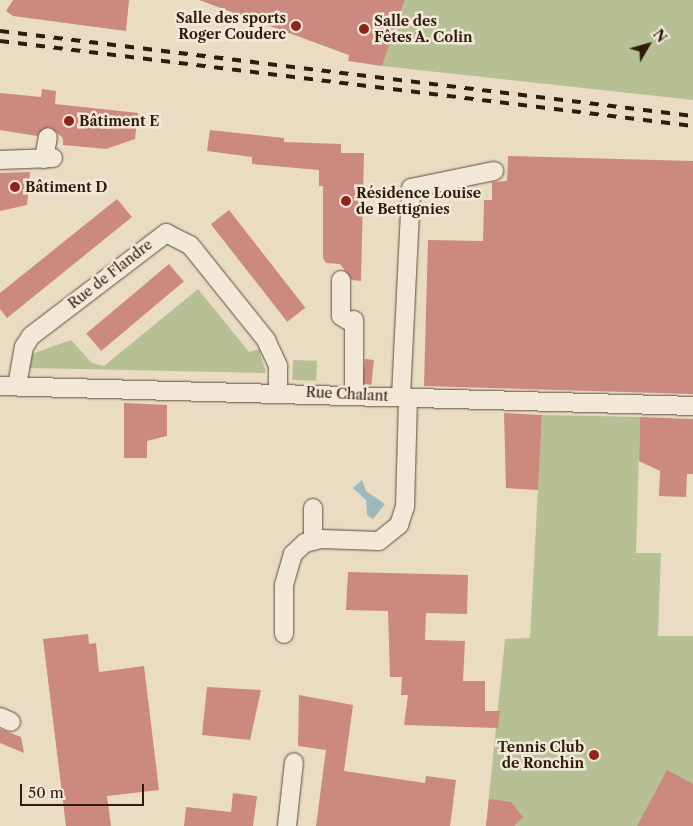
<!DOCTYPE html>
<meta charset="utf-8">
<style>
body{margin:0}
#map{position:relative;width:693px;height:826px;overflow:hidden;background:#e9dcc3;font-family:"Libre Caslon Text",serif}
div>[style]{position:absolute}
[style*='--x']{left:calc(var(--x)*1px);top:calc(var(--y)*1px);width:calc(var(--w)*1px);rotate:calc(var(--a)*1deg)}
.green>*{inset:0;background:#b6c094;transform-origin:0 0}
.water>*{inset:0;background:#9cb9bd}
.building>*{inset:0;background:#cc8980;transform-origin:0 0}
.roads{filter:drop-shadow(0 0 1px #5f4b3b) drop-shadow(0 0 1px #5f4b3b)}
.minor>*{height:18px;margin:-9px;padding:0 9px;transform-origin:9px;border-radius:9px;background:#f1e8d8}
.rail>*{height:4px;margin-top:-2px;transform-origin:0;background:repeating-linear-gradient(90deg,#311b0e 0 9px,transparent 0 18px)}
.dots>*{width:14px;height:14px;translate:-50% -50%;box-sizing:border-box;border:2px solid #f1e8d8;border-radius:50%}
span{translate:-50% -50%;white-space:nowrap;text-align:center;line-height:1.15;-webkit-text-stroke:5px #f1e8d8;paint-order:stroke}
.poi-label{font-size:14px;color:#311b0e;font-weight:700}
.right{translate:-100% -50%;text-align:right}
.left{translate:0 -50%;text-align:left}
.street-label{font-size:14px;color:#311b0e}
.north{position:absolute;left:623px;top:20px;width:50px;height:50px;-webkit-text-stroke:4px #f1e8d8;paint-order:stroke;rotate:52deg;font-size:14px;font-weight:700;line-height:20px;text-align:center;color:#311b0e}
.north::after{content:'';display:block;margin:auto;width:18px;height:22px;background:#311b0e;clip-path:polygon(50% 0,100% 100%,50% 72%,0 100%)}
.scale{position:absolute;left:20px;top:784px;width:124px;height:22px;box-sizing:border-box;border:2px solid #311b0e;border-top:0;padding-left:6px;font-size:15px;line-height:18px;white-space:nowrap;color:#311b0e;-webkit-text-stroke:4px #f1e8d8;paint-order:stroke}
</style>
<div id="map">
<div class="green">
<i style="clip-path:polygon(405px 0,693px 0,693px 100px,382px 66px)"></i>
<i style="clip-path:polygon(198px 289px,249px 352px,259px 349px,266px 373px,30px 368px,32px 354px,71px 340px,92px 363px,104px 366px)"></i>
<i style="left:293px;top:360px;width:24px;height:20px;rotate:2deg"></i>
<i style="clip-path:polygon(542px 415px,640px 417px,636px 553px,661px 553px,658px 636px,693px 636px,693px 826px,486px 826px,505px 639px,530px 638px)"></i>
</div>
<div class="water">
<i style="clip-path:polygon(362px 480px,366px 491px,385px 504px,373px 519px,367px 515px,366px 500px,353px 488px)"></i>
</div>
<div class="building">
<i style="clip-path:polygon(13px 0,129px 0,126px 31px,13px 16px,6px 11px)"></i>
<i style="clip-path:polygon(199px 0,405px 0,382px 66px,348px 61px,349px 55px)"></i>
<i style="clip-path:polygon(42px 89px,56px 91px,55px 104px,138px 113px,135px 139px,106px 149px,63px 145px,63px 138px,50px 127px,37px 136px,0 130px,0 93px,41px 97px)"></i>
<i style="clip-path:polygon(210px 130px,284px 138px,284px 142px,341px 144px,341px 153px,364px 153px,361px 281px,352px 280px,340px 264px,326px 263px,323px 258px,323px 186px,319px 186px,319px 170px,252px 164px,252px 157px,207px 151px)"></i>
<i style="clip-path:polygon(508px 156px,693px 161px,693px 394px,424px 386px,428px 240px,483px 241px,484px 200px,492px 200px,492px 182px,507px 181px)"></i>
<i style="clip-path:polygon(30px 172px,27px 205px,0 211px,0 173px)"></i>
<i style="clip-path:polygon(117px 199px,132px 217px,7px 318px,0 309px,0 293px)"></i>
<i style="left:229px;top:210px;width:124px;height:23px;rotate:52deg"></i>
<i style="left:169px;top:264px;width:23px;height:108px;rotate:50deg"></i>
<i style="left:365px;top:359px;width:9px;height:25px;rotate:6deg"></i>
<i style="clip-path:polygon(124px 403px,167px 405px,167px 436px,147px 441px,147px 458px,124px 458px)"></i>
<i style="clip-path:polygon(504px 413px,542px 415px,538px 490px,506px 488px)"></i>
<i style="clip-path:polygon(640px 417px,693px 419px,693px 474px,687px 474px,686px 497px,659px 496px,660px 471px,639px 461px)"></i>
<i style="clip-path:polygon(348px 572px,468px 575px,467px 614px,426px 613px,425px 640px,465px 641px,463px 681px,485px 681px,485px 711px,500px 711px,498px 728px,404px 725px,408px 695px,401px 695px,402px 677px,390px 677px,388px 611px,346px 610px)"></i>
<i style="clip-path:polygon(88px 634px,89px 644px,96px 643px,99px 672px,144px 666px,159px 790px,107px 796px,111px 826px,66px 826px,43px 639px)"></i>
<i style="clip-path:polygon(207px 687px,261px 690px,250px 740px,202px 735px)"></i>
<i style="clip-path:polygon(299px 695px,353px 705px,344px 771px,425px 783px,426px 776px,456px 780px,450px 826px,316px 826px,326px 750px,298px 746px)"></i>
<i style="clip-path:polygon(0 729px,21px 737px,24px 753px,0 743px)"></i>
<i style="clip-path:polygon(667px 770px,693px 784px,693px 826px,637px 826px)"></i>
<i style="clip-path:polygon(233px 793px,257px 796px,253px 826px,184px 826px,186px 807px,231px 812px)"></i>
<i style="clip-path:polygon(489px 799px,511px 802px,523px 817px,514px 826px,486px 826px)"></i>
</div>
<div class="roads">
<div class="minor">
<i style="--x:44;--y:159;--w:22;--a:-80"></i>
<i style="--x:0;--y:160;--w:53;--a:-2.2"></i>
<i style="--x:341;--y:280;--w:36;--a:90"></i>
<i style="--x:341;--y:316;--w:15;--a:32"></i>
<i style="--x:0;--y:386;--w:693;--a:1.65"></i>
<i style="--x:17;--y:386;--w:40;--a:-80"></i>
<i style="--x:24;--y:347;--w:13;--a:-58"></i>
<i style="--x:31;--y:336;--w:170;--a:-37.3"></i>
<i style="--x:166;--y:233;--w:27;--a:27"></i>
<i style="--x:190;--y:245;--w:122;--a:51.3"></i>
<i style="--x:266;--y:340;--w:29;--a:65"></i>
<i style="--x:278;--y:366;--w:25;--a:90"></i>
<i style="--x:354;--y:394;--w:74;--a:-90"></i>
<i style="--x:401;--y:396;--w:208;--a:-87.2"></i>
<i style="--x:411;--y:188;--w:85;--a:-11.6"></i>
<i style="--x:313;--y:508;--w:33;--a:90"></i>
<i style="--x:284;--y:634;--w:49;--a:-90"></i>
<i style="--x:284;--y:585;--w:32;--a:-74"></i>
<i style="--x:293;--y:554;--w:16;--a:-43"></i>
<i style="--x:305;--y:543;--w:16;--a:-14"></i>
<i style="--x:321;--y:539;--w:58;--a:2"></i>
<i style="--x:379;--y:541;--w:26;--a:-39"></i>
<i style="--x:399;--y:525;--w:19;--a:-72"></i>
<i style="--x:405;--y:507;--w:110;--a:-88.4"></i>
<i style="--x:0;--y:717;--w:12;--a:24"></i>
<i style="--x:287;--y:826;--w:64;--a:-83.8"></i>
</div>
</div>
<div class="rail">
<i style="--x:0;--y:31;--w:698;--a:6.99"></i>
<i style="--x:0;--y:41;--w:698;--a:6.99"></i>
</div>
<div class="dots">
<i style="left:296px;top:26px;background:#8f2418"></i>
<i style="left:364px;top:29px;background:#8f2418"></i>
<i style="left:69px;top:121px;background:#8f2418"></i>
<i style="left:15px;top:187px;background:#8f2418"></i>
<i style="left:346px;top:201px;background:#8f2418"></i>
<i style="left:594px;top:755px;background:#8f2418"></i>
</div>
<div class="poi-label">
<span class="right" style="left:286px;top:26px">Salle des sports<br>Roger Couderc</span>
<span class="left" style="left:374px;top:29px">Salle des<br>Fêtes A. Colin</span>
<span class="left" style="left:79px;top:121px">Bâtiment E</span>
<span class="left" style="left:25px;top:187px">Bâtiment D</span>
<span class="left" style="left:356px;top:201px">Résidence Louise<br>de Bettignies</span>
<span class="right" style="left:584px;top:755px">Tennis Club<br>de Ronchin</span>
</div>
<div class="street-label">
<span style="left:110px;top:274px;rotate:-38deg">Rue de Flandre</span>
<span style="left:347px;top:394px;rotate:3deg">Rue Chalant</span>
</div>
<div class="north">N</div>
<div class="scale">50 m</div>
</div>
